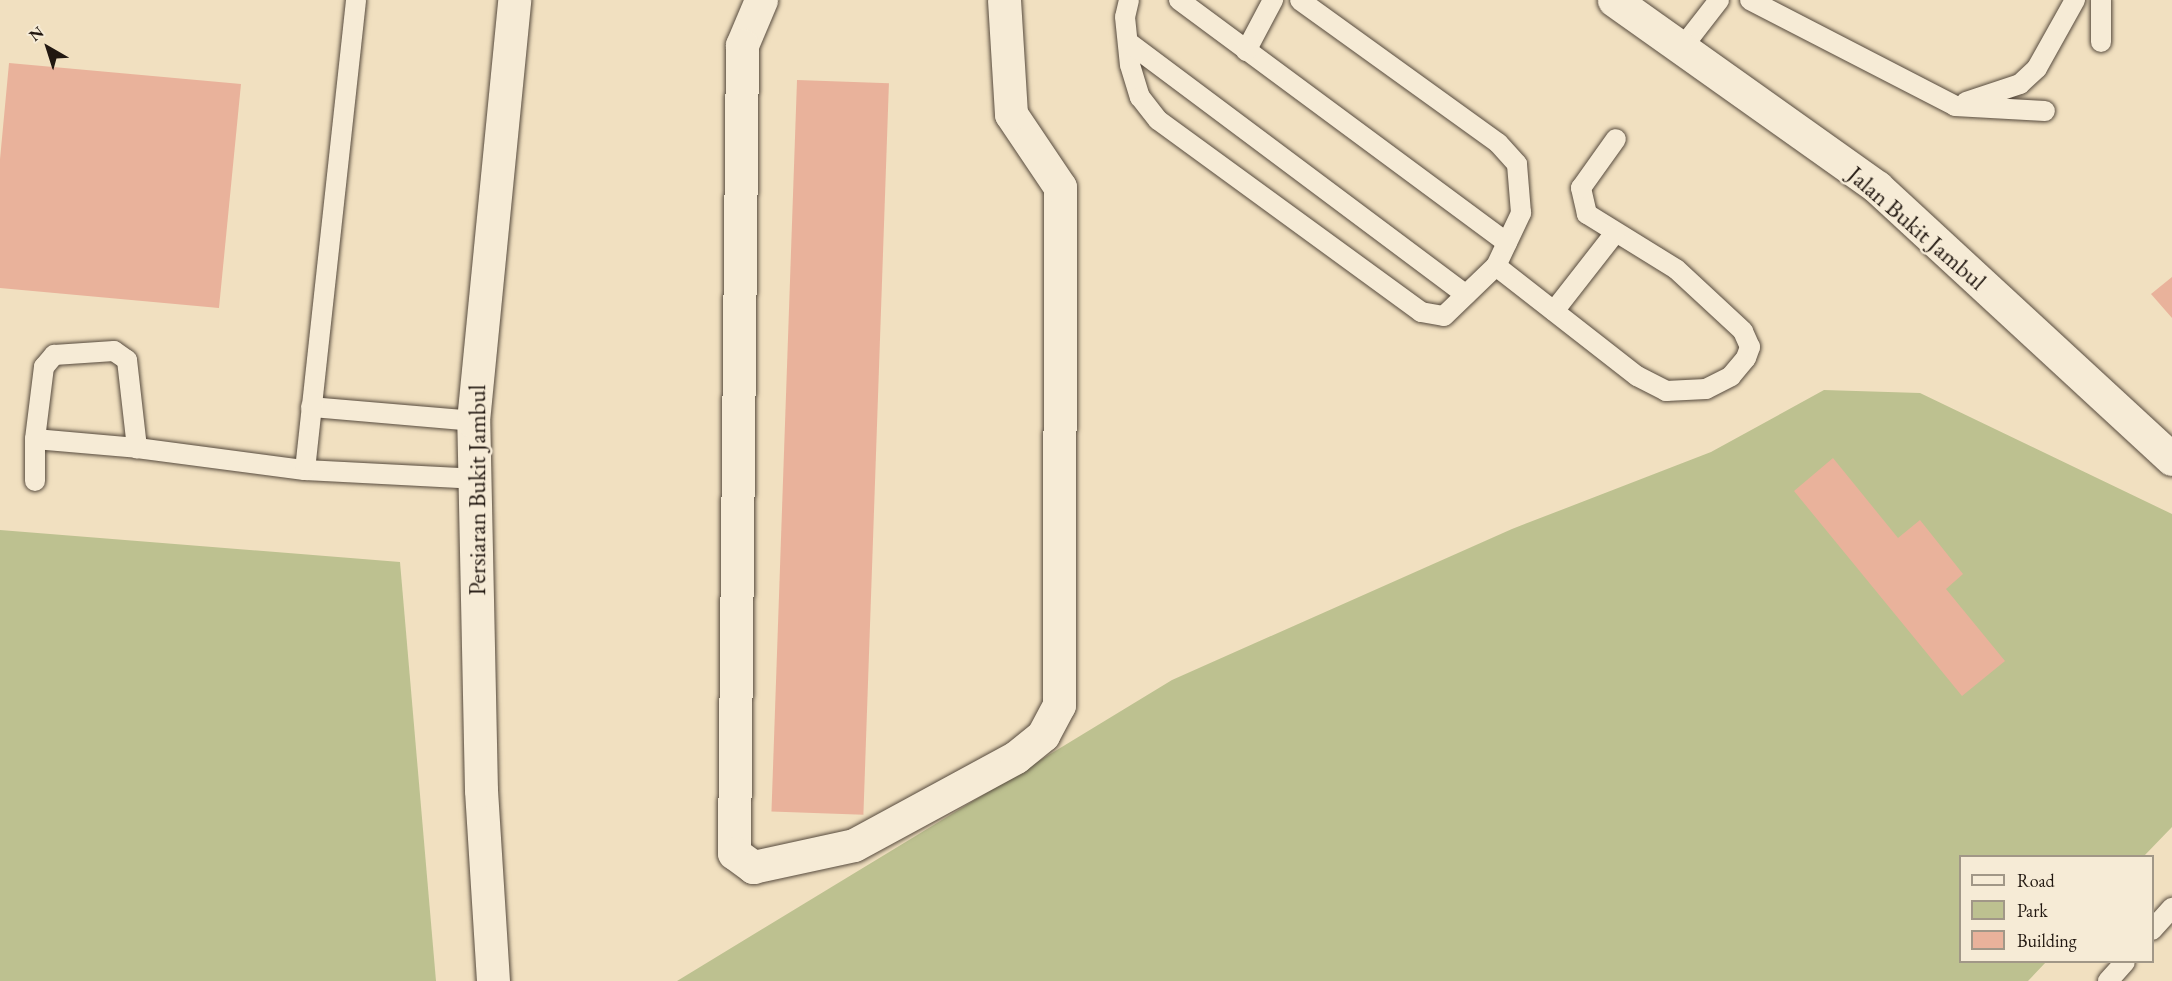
<!DOCTYPE html>
<style>
body{margin:0}
#map{position:relative;width:2172px;height:981px;overflow:hidden;background:#f1e0c0;font-family:"EB Garamond",serif}
div>[style]{position:absolute}
[style*='--x']{left:calc(var(--x)*1px);top:calc(var(--y)*1px);width:calc(var(--w)*1px);rotate:calc(var(--a)*1deg)}
.green>*{inset:0;background:#bdc190}
.building>*{inset:0;background:#e9b29b;transform-origin:0 0}
.roads{filter:drop-shadow(0 0 2px #564a3d) drop-shadow(0 0 2px #564a3d)}
.service>*{height:20px;margin:-10px;padding:0 10px;transform-origin:10px;border-radius:10px;background:#f6ebd6}
.minor>*{height:33px;margin:-16.5px;padding:0 16.5px;transform-origin:16.5px;border-radius:16.5px;background:#f6ebd6}
.tertiary>*{height:33px;margin:-16.5px;padding:0 16.5px;transform-origin:16.5px;border-radius:16.5px;background:#f6ebd6}
span{translate:-50% -50%;white-space:nowrap;text-align:center;line-height:1.15;-webkit-text-stroke:5px #f6ebd6;paint-order:stroke}
.street-label{font-size:24px;color:#221811}
.legend{position:absolute;left:1959px;top:855px;width:195px;height:108px;box-sizing:border-box;background:#f6ebd6;border:2px solid #a19787;margin:0;padding:8px 10px;list-style:none;font-size:18px;color:#221811}
.legend li{display:flex;align-items:center;gap:12px;height:30px}
.legend b{width:30px;border:2px solid #a19787}
.north{position:absolute;left:18px;top:18px;width:60px;height:60px;-webkit-text-stroke:4px #f6ebd6;paint-order:stroke;rotate:321deg;font-size:16px;font-weight:700;line-height:24px;text-align:center;color:#221811}
.north::after{content:'';display:block;margin:auto;width:21px;height:27px;background:#221811;clip-path:polygon(50% 0,100% 100%,50% 72%,0 100%)}
</style>
<div id="map">
<div class="green">
<i style="clip-path:polygon(1824px 390px,1920px 393px,2172px 514px,2172px 827px,2144px 856px,1960px 856px,1960px 962px,2046px 962px,2028px 981px,677px 981px,1172px 680px,1512px 529px,1711px 452px)"></i>
<i style="clip-path:polygon(0 530px,400px 562px,436px 981px,0 981px)"></i>
</div>
<div class="building">
<i style="clip-path:polygon(9px 63px,241px 84px,219px 308px,0 288px,0 159px)"></i>
<i style="left:797px;top:80px;width:92px;height:732px;rotate:2deg"></i>
<i style="clip-path:polygon(2172px 277px,2172px 318px,2151px 294px)"></i>
<i style="clip-path:polygon(1833px 458px,1898px 538px,1920px 520px,1963px 574px,1946px 589px,2005px 661px,1962px 696px,1794px 491px)"></i>
</div>
<div class="roads">
<div class="service">
<i style="--x:1129;--y:0;--w:17;--a:103"></i>
<i style="--x:1125;--y:17;--w:48;--a:84.1"></i>
<i style="--x:1130;--y:65;--w:34;--a:73"></i>
<i style="--x:1140;--y:97;--w:29;--a:52"></i>
<i style="--x:1158;--y:120;--w:326;--a:36.1"></i>
<i style="--x:1421;--y:312;--w:23;--a:10"></i>
<i style="--x:1444;--y:316;--w:72;--a:-43.9"></i>
<i style="--x:1496;--y:266;--w:59;--a:-64.7"></i>
<i style="--x:1521;--y:213;--w:49;--a:-94.7"></i>
<i style="--x:1517;--y:164;--w:28;--a:-132"></i>
<i style="--x:1498;--y:143;--w:244;--a:-144.2"></i>
<i style="--x:1179;--y:0;--w:408;--a:36.5"></i>
<i style="--x:1750;--y:0;--w:231;--a:27.3"></i>
<i style="--x:1955;--y:106;--w:90;--a:3.2"></i>
<i style="--x:2101;--y:0;--w:42;--a:90"></i>
<i style="--x:1128;--y:42;--w:422;--a:36.8"></i>
<i style="--x:1681;--y:49;--w:62;--a:-52.2"></i>
<i style="--x:1246;--y:51;--w:58;--a:-62.1"></i>
<i style="--x:1966;--y:102;--w:57;--a:-18.4"></i>
<i style="--x:2020;--y:84;--w:23;--a:-43"></i>
<i style="--x:2037;--y:68;--w:78;--a:-60.8"></i>
<i style="--x:1496;--y:266;--w:179;--a:38"></i>
<i style="--x:1637;--y:376;--w:33;--a:27"></i>
<i style="--x:1666;--y:391;--w:40;--a:-2.9"></i>
<i style="--x:1706;--y:389;--w:28;--a:-27"></i>
<i style="--x:1731;--y:376;--w:23;--a:-50"></i>
<i style="--x:1746;--y:358;--w:12;--a:-70"></i>
<i style="--x:1750;--y:347;--w:17;--a:-114"></i>
<i style="--x:1743;--y:331;--w:91;--a:-137.2"></i>
<i style="--x:1676;--y:269;--w:105;--a:-148.3"></i>
<i style="--x:1587;--y:214;--w:27;--a:-103"></i>
<i style="--x:1581;--y:188;--w:60;--a:-54.5"></i>
<i style="--x:1554;--y:311;--w:99;--a:-52"></i>
<i style="--x:311;--y:407;--w:163;--a:4.9"></i>
<i style="--x:35;--y:439;--w:102;--a:5"></i>
<i style="--x:137;--y:448;--w:169;--a:7.5"></i>
<i style="--x:305;--y:470;--w:169;--a:3"></i>
<i style="--x:305;--y:470;--w:473;--a:-83.8"></i>
<i style="--x:35;--y:481;--w:42;--a:-90"></i>
<i style="--x:35;--y:439;--w:73;--a:-82.9"></i>
<i style="--x:44;--y:367;--w:16;--a:-50"></i>
<i style="--x:54;--y:355;--w:60;--a:-3.8"></i>
<i style="--x:114;--y:351;--w:16;--a:35"></i>
<i style="--x:127;--y:360;--w:89;--a:83.5"></i>
<i style="--x:2152;--y:930;--w:30;--a:-48"></i>
<i style="--x:2108;--y:981;--w:25;--a:-48"></i>
</div>
<div class="minor">
<i style="--x:761;--y:0;--w:49;--a:112.9"></i>
<i style="--x:742;--y:45;--w:808;--a:90.57"></i>
<i style="--x:734;--y:853;--w:24;--a:36"></i>
<i style="--x:753;--y:867;--w:103;--a:-12.3"></i>
<i style="--x:854;--y:845;--w:184;--a:-28.5"></i>
<i style="--x:1016;--y:757;--w:35;--a:-39"></i>
<i style="--x:1043;--y:735;--w:34;--a:-62"></i>
<i style="--x:1059;--y:705;--w:518;--a:-89.89"></i>
<i style="--x:1060;--y:187;--w:88;--a:-123.9"></i>
<i style="--x:1011;--y:114;--w:114;--a:-93.5"></i>
<i style="--x:1614;--y:0;--w:323;--a:35.4"></i>
<i style="--x:1877;--y:187;--w:401;--a:42.7"></i>
</div>
<div class="tertiary">
<i style="--x:493;--y:981;--w:191;--a:-93.6"></i>
<i style="--x:481;--y:790;--w:369;--a:-91.2"></i>
<i style="--x:473;--y:421;--w:423;--a:-84.4"></i>
</div>
</div>
<div class="street-label">
<span style="left:1917px;top:228px;rotate:41deg">Jalan Bukit Jambul</span>
<span style="left:477px;top:490px;rotate:-90deg">Persiaran Bukit Jambul</span>
</div>
<ul class="legend">
<li><b style="height:8px;background:#f6ebd6"></b>Road</li>
<li><b style="height:16px;background:#bdc190"></b>Park</li>
<li><b style="height:16px;background:#e9b29b"></b>Building</li>
</ul>
<div class="north">N</div>
</div>
